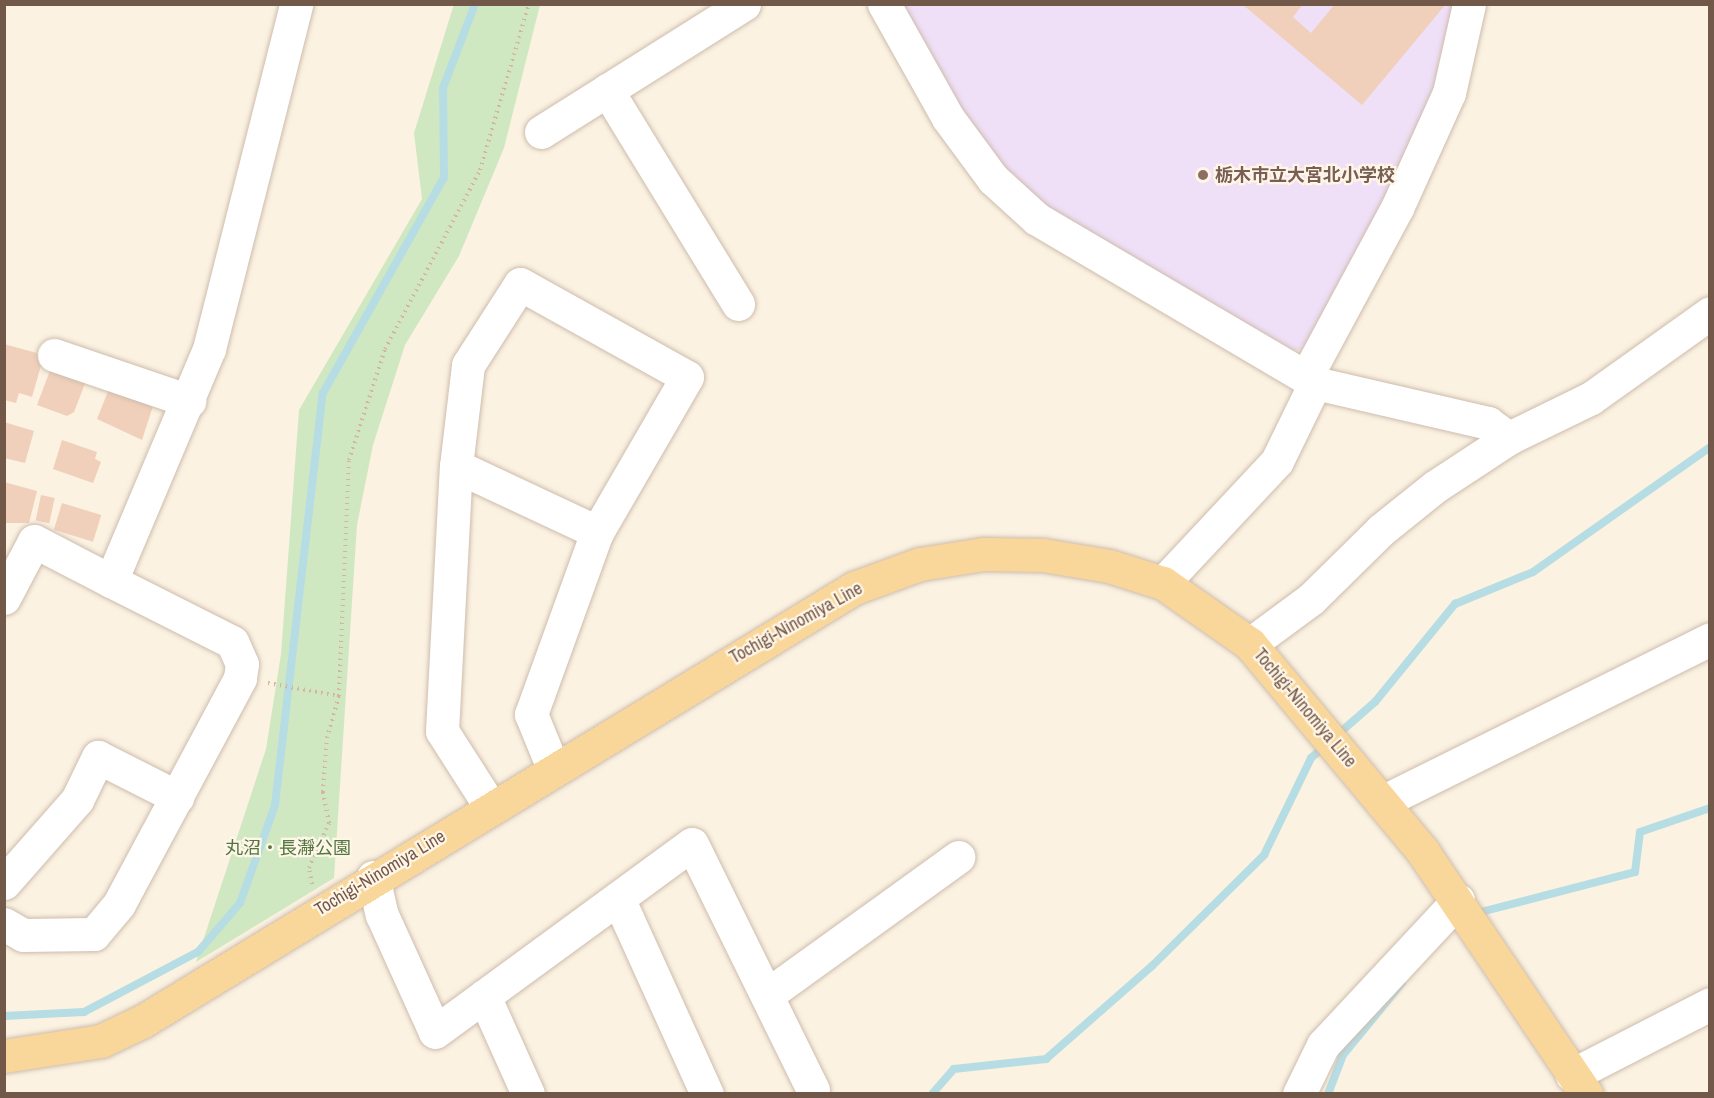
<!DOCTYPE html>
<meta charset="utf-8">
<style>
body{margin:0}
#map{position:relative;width:1714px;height:1098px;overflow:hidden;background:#fbf2e2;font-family:"Archivo Narrow","Noto Sans JP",sans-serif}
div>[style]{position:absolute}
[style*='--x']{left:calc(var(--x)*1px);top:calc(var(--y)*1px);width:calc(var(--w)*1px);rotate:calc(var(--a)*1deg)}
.education>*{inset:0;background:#efdff7}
.green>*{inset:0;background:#d0e8c1}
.stream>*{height:8px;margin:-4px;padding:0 4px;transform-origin:4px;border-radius:4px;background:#b7dde4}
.building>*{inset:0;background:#f0d0ba;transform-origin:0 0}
.path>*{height:4px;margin-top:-2px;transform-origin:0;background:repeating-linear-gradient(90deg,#d4b49e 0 1.5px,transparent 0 6px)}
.roads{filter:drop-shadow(0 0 2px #cebcac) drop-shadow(0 0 2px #cebcac)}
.minor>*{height:33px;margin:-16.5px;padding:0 16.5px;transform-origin:16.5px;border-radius:16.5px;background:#fff}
.major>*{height:33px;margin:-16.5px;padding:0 16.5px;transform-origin:16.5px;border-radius:16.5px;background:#f9d79b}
.dots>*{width:16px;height:16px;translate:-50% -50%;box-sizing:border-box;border:3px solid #fff6e7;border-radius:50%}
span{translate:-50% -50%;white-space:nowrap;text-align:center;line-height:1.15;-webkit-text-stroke:4.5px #fff6e7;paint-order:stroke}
.education-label{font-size:18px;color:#785e54;font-weight:700}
.left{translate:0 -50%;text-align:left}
.street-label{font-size:18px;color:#725849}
.park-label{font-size:18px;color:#517842}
.frame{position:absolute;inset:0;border:6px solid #725849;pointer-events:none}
</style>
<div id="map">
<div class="education">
<i style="clip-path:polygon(898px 5px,1456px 5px,1438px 91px,1308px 349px,1287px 351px,1039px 205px,980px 150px)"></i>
</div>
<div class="green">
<i style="clip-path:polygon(454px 4px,540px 5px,504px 148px,459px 256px,405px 345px,373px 445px,357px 525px,334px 878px,196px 962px,266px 749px,281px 654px,299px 410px,422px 199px,414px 133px)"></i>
</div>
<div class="stream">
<i style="--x:1336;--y:736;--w:52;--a:-41.1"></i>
<i style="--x:1375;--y:702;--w:127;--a:-50.8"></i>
<i style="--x:1455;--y:604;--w:84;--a:-22.3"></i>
<i style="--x:1533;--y:572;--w:217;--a:-35.2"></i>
<i style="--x:1473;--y:914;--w:167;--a:-14.5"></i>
<i style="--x:1635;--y:872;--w:40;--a:-82.9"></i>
<i style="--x:1640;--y:832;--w:74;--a:-18.9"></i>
<i style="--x:4;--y:1016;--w:80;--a:-2.9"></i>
<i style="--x:84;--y:1012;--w:129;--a:-27.8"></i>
<i style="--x:198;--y:952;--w:65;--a:-49.4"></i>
<i style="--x:240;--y:903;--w:104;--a:-70.3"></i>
<i style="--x:275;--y:805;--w:415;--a:-83.4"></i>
<i style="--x:323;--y:393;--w:248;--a:-60.7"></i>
<i style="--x:444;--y:177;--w:89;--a:-90.6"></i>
<i style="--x:443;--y:88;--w:90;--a:-69.1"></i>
<i style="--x:932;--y:1094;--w:33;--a:-49"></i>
<i style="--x:954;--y:1069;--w:93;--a:-6.2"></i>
<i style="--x:1046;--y:1059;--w:141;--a:-41.3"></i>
<i style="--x:1152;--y:966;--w:158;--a:-44.7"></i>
<i style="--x:1264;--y:855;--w:108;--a:-64.1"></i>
<i style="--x:1311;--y:758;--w:20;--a:-41"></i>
<i style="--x:1328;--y:1094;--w:42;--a:-69"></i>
<i style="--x:1343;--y:1055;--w:93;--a:-50.7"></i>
</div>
<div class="building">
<i style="clip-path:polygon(1242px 4px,1303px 4px,1293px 17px,1311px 33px,1335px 4px,1446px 4px,1362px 105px)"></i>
<i style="clip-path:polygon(4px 344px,44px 355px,32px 397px,19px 393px,16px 403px,4px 400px)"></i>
<i style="clip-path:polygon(51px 368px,86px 381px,74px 412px,67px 416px,37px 405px)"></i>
<i style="clip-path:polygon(109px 389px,154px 403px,142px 440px,97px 419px)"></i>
<i style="clip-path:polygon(4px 422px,34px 431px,25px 463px,4px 458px)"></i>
<i style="clip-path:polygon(62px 440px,97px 452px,95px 459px,101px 462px,93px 483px,53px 469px)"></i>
<i style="clip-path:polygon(4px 482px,37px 491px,29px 523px,4px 523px)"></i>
<i style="left:41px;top:495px;width:14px;height:26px;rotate:12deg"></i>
<i style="left:62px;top:503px;width:41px;height:28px;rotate:17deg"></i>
</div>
<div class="path">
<i style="--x:268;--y:683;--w:72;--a:10.4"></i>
<i style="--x:312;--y:884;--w:16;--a:-101"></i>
<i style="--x:309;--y:868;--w:49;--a:-66"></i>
<i style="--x:329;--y:823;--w:32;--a:-101"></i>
<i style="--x:323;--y:792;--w:54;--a:-85.8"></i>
<i style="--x:327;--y:738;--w:44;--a:-74.1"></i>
<i style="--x:339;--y:696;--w:236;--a:-87.6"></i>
<i style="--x:349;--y:460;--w:117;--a:-72"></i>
<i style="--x:385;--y:349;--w:203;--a:-62"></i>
<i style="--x:480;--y:170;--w:173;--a:-73.6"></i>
</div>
<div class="roads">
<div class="minor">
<i style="--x:884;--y:4;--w:131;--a:60.7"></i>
<i style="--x:948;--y:118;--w:76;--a:53.6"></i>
<i style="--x:993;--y:179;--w:59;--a:42.3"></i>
<i style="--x:1037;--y:219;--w:323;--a:30.5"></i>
<i style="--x:1315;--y:383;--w:178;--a:13"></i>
<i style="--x:1488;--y:423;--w:26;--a:36"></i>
<i style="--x:607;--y:90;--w:251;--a:58.5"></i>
<i style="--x:541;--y:132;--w:240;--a:-32.2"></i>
<i style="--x:54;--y:355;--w:143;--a:18.8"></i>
<i style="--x:1306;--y:377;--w:192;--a:-61.7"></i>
<i style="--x:1397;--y:208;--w:126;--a:-65.7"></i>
<i style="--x:1449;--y:93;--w:91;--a:-77.3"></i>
<i style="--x:456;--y:466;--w:156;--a:25.1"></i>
<i style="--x:597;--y:532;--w:194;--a:109.9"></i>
<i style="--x:531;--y:714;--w:58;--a:67.8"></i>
<i style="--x:1163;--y:583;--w:167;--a:-46.9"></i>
<i style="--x:1277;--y:461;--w:87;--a:-64"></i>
<i style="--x:4;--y:598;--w:64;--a:-62.2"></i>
<i style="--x:34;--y:541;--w:87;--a:27.5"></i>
<i style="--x:111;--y:581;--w:252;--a:-67.1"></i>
<i style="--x:209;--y:349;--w:356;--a:-75.8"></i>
<i style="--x:1250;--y:644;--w:76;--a:-36.4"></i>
<i style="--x:1311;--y:599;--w:98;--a:-44.6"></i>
<i style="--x:1381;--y:530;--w:70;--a:-38.7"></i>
<i style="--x:1436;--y:486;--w:87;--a:-33.3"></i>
<i style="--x:1509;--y:438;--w:91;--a:-26"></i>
<i style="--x:1591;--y:398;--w:146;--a:-35.5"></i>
<i style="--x:1382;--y:802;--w:366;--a:-26.4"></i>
<i style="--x:490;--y:806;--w:89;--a:-122.6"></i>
<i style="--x:442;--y:731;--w:265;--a:-87"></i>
<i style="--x:456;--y:466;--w:102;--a:-83.2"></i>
<i style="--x:468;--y:365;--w:96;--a:-57.3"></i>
<i style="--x:520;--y:284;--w:191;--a:29.1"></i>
<i style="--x:687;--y:377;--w:179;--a:120.1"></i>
<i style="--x:373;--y:877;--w:39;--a:77"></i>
<i style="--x:382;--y:915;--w:128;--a:65.6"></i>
<i style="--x:435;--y:1032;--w:318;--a:-36.2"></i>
<i style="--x:692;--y:844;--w:274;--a:63.8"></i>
<i style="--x:4;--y:883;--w:111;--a:-48.7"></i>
<i style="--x:77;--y:800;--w:48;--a:-64"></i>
<i style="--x:98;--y:757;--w:89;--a:26.9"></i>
<i style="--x:618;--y:898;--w:215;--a:65.6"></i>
<i style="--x:4;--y:924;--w:22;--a:30"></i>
<i style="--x:23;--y:935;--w:71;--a:-0.8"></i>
<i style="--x:94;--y:934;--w:39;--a:-50"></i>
<i style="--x:119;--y:904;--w:256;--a:-61.8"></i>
<i style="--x:240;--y:678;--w:14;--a:-82"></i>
<i style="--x:242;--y:664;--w:24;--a:-114"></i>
<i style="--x:232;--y:642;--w:136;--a:-153.2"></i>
<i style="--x:767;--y:995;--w:236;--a:-35.8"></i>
<i style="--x:484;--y:996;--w:107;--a:65.8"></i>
<i style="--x:1572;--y:1075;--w:155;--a:-27.2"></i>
<i style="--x:1299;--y:1094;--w:55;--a:-63.9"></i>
<i style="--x:1323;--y:1045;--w:198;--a:-47"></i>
</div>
<div class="major">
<i style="--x:4;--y:1056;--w:98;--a:-8.8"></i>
<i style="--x:101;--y:1041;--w:47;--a:-25.5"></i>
<i style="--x:143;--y:1021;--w:832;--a:-31.34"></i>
<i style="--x:854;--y:588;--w:70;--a:-20"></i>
<i style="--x:920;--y:564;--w:64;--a:-9"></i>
<i style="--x:983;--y:554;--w:60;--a:1"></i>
<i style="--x:1043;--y:555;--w:67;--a:9.5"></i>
<i style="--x:1109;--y:566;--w:57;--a:17.5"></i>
<i style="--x:1163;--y:583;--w:106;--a:35"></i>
<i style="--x:1250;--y:644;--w:271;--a:50.2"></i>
<i style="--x:1423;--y:852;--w:292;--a:56"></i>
</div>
</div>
<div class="dots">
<i style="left:1203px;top:175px;background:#8d6e63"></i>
</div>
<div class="education-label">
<span class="left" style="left:1215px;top:175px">栃木市立大宮北小学校</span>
</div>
<div class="street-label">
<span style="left:796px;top:623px;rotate:-29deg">Tochigi-Ninomiya Line</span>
<span style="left:1305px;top:708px;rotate:50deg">Tochigi-Ninomiya Line</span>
<span style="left:380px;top:873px;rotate:-31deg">Tochigi-Ninomiya Line</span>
</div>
<div class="park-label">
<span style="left:288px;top:848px">丸沼・長瀞公園</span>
</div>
<div class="frame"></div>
</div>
